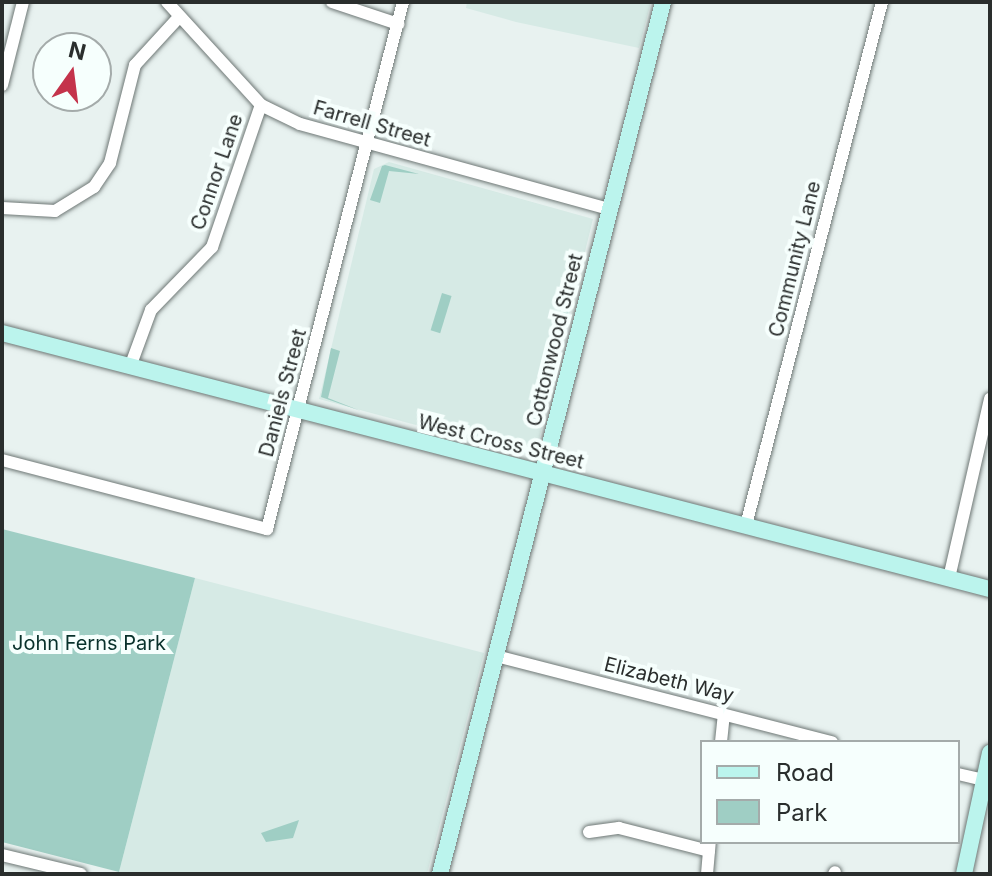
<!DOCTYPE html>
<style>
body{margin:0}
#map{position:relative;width:992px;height:876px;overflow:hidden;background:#e8f2f0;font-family:Inter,sans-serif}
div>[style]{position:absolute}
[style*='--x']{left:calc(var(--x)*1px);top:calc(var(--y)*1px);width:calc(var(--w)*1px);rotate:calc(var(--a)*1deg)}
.built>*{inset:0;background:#d6eae5}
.green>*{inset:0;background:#9fcec4;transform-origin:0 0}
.roads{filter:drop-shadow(0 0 2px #6e7775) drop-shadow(0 0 2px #6e7775)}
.street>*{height:12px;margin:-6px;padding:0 6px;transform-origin:6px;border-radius:6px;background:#fff}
.secondary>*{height:16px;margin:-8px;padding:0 8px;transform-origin:8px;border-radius:8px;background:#bbf4ed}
span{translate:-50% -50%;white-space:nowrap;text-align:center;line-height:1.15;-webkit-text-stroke:8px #f6fffd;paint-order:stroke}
.street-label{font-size:20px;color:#2a2e2d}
.park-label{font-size:20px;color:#08312b}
.frame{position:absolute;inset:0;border:4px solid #2a2e2d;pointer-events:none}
.legend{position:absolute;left:700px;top:740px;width:260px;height:104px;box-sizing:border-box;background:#f6fffd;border:2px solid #a4abaa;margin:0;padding:10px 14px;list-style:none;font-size:24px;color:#2a2e2d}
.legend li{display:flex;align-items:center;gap:16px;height:40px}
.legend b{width:40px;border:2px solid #a4abaa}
.north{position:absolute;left:32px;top:32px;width:80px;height:80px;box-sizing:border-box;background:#f6fffd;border:2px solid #a4abaa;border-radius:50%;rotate:14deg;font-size:22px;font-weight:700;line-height:32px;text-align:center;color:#2a2e2d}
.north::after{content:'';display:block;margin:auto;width:28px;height:36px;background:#c4334b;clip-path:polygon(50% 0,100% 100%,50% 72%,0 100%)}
</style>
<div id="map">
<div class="built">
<i style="clip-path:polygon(467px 2px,651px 2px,639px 48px,516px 22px,466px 8px)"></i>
<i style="clip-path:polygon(389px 162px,593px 219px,538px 444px,528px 455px,319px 399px,374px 169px)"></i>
<i style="clip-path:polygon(195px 578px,484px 653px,427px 874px,119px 872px)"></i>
</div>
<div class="green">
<i style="clip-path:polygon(382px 166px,385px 165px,419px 174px,389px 171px,380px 203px,370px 200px)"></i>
<i style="clip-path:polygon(565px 274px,577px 277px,546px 398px,534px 395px,542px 394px,572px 279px)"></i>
<i style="left:442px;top:293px;width:10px;height:39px;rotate:17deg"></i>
<i style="clip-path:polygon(331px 348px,340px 351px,328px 398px,361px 411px,321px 397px)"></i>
<i style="clip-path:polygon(2px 529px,195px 578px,119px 872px,2px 842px)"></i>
<i style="clip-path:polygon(299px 820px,293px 838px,266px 842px,261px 833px)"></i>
</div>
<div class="roads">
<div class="street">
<i style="--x:167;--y:2;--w:139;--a:47.6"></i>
<i style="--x:261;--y:105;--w:43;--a:26"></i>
<i style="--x:300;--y:124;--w:320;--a:15.4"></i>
<i style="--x:332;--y:2;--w:70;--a:18.4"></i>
<i style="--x:2;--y:85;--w:86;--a:-75.8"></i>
<i style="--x:2;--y:208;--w:53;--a:3.2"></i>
<i style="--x:55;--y:211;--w:46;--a:-31.6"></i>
<i style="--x:94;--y:187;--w:29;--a:-56"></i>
<i style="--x:110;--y:163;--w:101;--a:-75.7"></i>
<i style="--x:135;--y:65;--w:65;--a:-47.5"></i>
<i style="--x:130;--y:367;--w:61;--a:-69.8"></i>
<i style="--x:151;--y:310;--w:88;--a:-45.9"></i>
<i style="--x:212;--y:247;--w:150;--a:-71"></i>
<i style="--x:2;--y:460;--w:274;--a:14.6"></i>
<i style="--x:267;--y:529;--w:544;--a:-75.53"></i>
<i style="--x:746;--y:525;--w:540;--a:-75.42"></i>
<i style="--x:949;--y:578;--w:184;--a:-77.1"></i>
<i style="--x:496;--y:656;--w:347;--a:14.4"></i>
<i style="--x:721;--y:742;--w:27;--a:-84"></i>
<i style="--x:958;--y:774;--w:26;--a:13"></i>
<i style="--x:589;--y:832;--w:30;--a:-8"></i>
<i style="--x:619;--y:828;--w:93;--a:14.3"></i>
<i style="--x:2;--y:855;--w:81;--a:13.5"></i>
<i style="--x:707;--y:874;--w:32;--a:-85"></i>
<i style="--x:834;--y:874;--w:2;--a:-63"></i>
</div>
<div class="secondary">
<i style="--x:2;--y:333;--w:1021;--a:14.53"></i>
<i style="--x:440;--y:874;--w:900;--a:-75.65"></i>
<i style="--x:964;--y:874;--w:124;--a:-77.9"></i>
</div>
</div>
<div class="street-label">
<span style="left:372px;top:124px;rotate:16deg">Farrell Street</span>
<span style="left:217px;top:172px;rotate:-71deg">Connor Lane</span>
<span style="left:795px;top:259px;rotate:-76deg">Community Lane</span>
<span style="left:555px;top:340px;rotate:-76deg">Cottonwood Street</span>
<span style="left:283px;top:393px;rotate:-75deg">Daniels Street</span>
<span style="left:501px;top:442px;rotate:14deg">West Cross Street</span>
<span style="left:669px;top:680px;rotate:14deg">Elizabeth Way</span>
</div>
<div class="park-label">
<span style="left:89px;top:643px">John Ferns Park</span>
</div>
<div class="frame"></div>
<ul class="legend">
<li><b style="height:10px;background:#bbf4ed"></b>Road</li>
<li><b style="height:22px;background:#9fcec4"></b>Park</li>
</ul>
<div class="north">N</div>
</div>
